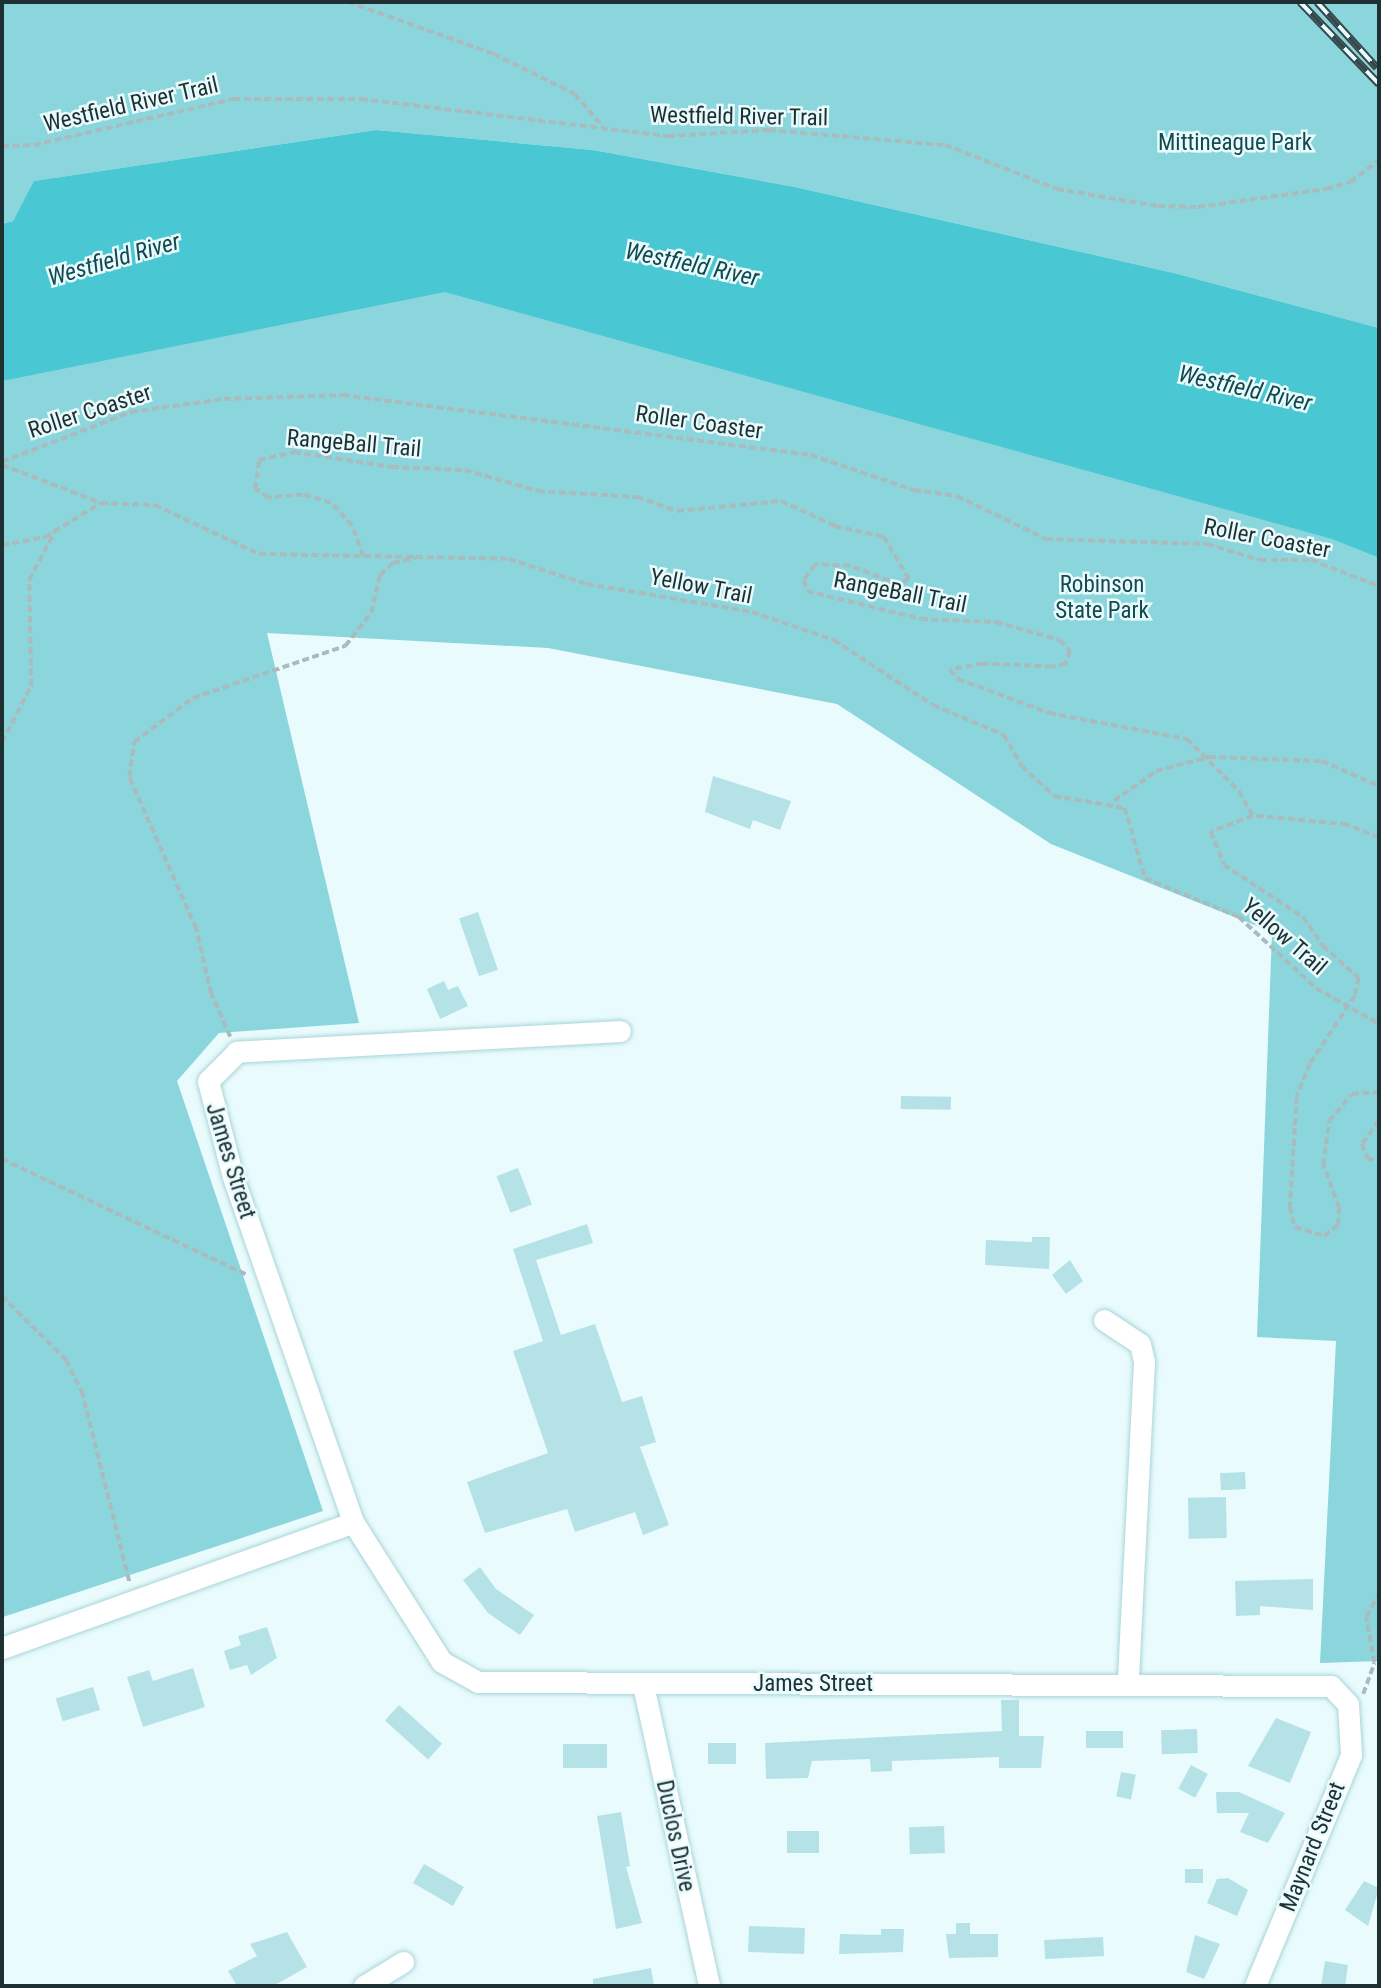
<!DOCTYPE html>
<style>
body{margin:0}
#map{position:relative;width:1381px;height:1988px;overflow:hidden;background:#e9fbfc;font-family:"Roboto Condensed",sans-serif}
div>[style]{position:absolute}
[style*='--x']{left:calc(var(--x)*1px);top:calc(var(--y)*1px);width:calc(var(--w)*1px);rotate:calc(var(--a)*1deg)}
.green>*{inset:0;background:#8bd5dd}
.water>*{inset:0;background:#49c7d3}
.building>*{inset:0;background:#b5e2e7;transform-origin:0 0}
.path>*{height:3.5px;margin-top:-1.75px;transform-origin:0;background:repeating-linear-gradient(90deg,#a9bbbc 0 7px,transparent 0 10.5px)}
.roads{filter:drop-shadow(0 0 2px #a8d5da) drop-shadow(0 0 2px #a8d5da)}
.minor>*{height:21px;margin:-10.5px;padding:0 10.5px;transform-origin:10.5px;border-radius:10.5px;background:#fff}
.rail>*{height:8px;margin-top:-4px;transform-origin:0;background:repeating-linear-gradient(90deg,#e9fbfc 0 16px,#36484a 0 32px);box-sizing:border-box;border-block:2px solid #36484a}
span{translate:-50% -50%;white-space:nowrap;text-align:center;line-height:1.15;-webkit-text-stroke:5px #e9fbfc;paint-order:stroke}
.street-label{font-size:23px;color:#1e3032}
.park-label{font-size:23px;color:#134a4f}
.water-label{font-size:24px;color:#11494e;font-style:italic}
.frame{position:absolute;inset:0;border:4px solid #1e3032;pointer-events:none}
</style>
<div id="map">
<div class="green">
<i style="clip-path:polygon(2px 2px,1379px 2px,1379px 328px,1174px 273px,795px 187px,593px 150px,376px 130px,35px 181px,13px 221px,2px 224px)"></i>
<i style="clip-path:polygon(283px 227px,1333px 539px,1379px 558px,1379px 1661px,1320px 1663px,1336px 1341px,1257px 1337px,1272px 932px,1051px 844px,837px 704px,548px 648px,267px 633px,359px 1023px,219px 1033px,177px 1081px,323px 1511px,3px 1617px,2px 294px)"></i>
</div>
<div class="water">
<i style="clip-path:polygon(376px 130px,593px 150px,795px 187px,1174px 273px,1379px 328px,1379px 558px,1332px 539px,445px 292px,2px 381px,2px 224px,13px 221px,34px 181px)"></i>
</div>
<div class="building">
<i style="clip-path:polygon(713px 776px,791px 801px,780px 830px,753px 820px,750px 829px,705px 812px)"></i>
<i style="left:478px;top:912px;width:61px;height:20px;rotate:71deg"></i>
<i style="clip-path:polygon(444px 981px,448px 990px,458px 986px,468px 1006px,440px 1019px,427px 989px)"></i>
<i style="left:901px;top:1096px;width:50px;height:13px;rotate:1deg"></i>
<i style="left:518px;top:1168px;width:39px;height:23px;rotate:69deg"></i>
<i style="clip-path:polygon(587px 1224px,593px 1243px,536px 1260px,561px 1335px,595px 1324px,622px 1402px,642px 1396px,656px 1442px,640px 1447px,669px 1525px,643px 1535px,635px 1512px,575px 1532px,567px 1509px,485px 1533px,467px 1482px,548px 1453px,513px 1351px,543px 1341px,513px 1249px)"></i>
<i style="clip-path:polygon(1032px 1237px,1050px 1237px,1049px 1269px,985px 1265px,986px 1240px,1032px 1242px)"></i>
<i style="clip-path:polygon(1070px 1260px,1083px 1281px,1066px 1294px,1052px 1275px)"></i>
<i style="left:1245px;top:1472px;width:17px;height:25px;rotate:87deg"></i>
<i style="left:1226px;top:1497px;width:41px;height:38px;rotate:89deg"></i>
<i style="clip-path:polygon(480px 1567px,496px 1589px,534px 1615px,520px 1635px,488px 1613px,463px 1580px)"></i>
<i style="clip-path:polygon(1313px 1579px,1313px 1610px,1260px 1606px,1260px 1615px,1236px 1616px,1235px 1581px)"></i>
<i style="clip-path:polygon(267px 1627px,277px 1658px,251px 1675px,247px 1665px,230px 1670px,224px 1651px,241px 1645px,238px 1636px)"></i>
<i style="clip-path:polygon(193px 1668px,205px 1707px,143px 1727px,127px 1677px,149px 1670px,153px 1681px)"></i>
<i style="left:93px;top:1687px;width:24px;height:39px;rotate:73deg"></i>
<i style="clip-path:polygon(1001px 1700px,1019px 1700px,1019px 1736px,1044px 1736px,1041px 1768px,999px 1768px,999px 1757px,892px 1761px,892px 1771px,871px 1772px,870px 1759px,812px 1761px,808px 1778px,766px 1779px,765px 1743px,1002px 1731px)"></i>
<i style="left:399px;top:1705px;width:58px;height:21px;rotate:42deg"></i>
<i style="clip-path:polygon(1276px 1718px,1311px 1732px,1290px 1783px,1248px 1766px)"></i>
<i style="left:1197px;top:1729px;width:24px;height:36px;rotate:88deg"></i>
<i style="left:1086px;top:1731px;width:37px;height:17px"></i>
<i style="left:708px;top:1743px;width:28px;height:21px"></i>
<i style="left:563px;top:1744px;width:44px;height:24px"></i>
<i style="left:1191px;top:1765px;width:19px;height:27px;rotate:28deg"></i>
<i style="left:1121px;top:1772px;width:15px;height:25px;rotate:11deg"></i>
<i style="clip-path:polygon(1216px 1792px,1239px 1792px,1285px 1813px,1268px 1843px,1240px 1832px,1249px 1813px,1217px 1813px)"></i>
<i style="clip-path:polygon(621px 1812px,630px 1866px,626px 1867px,642px 1923px,616px 1929px,597px 1816px)"></i>
<i style="left:944px;top:1826px;width:27px;height:35px;rotate:88deg"></i>
<i style="left:787px;top:1831px;width:32px;height:22px"></i>
<i style="left:424px;top:1864px;width:46px;height:22px;rotate:30deg"></i>
<i style="left:1185px;top:1869px;width:18px;height:14px"></i>
<i style="clip-path:polygon(1228px 1878px,1248px 1890px,1237px 1916px,1207px 1903px,1217px 1879px)"></i>
<i style="clip-path:polygon(1364px 1881px,1379px 1888px,1368px 1926px,1345px 1910px)"></i>
<i style="clip-path:polygon(956px 1923px,970px 1923px,970px 1934px,998px 1934px,998px 1957px,949px 1958px,946px 1934px,956px 1934px)"></i>
<i style="left:749px;top:1926px;width:56px;height:26px;rotate:2deg"></i>
<i style="clip-path:polygon(881px 1929px,904px 1929px,903px 1952px,839px 1954px,840px 1934px,881px 1935px)"></i>
<i style="clip-path:polygon(287px 1932px,307px 1967px,273px 1986px,237px 1986px,228px 1971px,257px 1956px,250px 1944px)"></i>
<i style="clip-path:polygon(1195px 1935px,1220px 1944px,1204px 1979px,1186px 1972px)"></i>
<i style="left:1103px;top:1937px;width:19px;height:59px;rotate:87deg"></i>
<i style="clip-path:polygon(1325px 1961px,1348px 1965px,1345px 1986px,1321px 1986px)"></i>
<i style="clip-path:polygon(651px 1968px,654px 1986px,593px 1986px,593px 1979px)"></i>
</div>
<div class="path">
<i style="--x:348;--y:2;--w:155;--a:19.6"></i>
<i style="--x:494;--y:54;--w:90;--a:26.3"></i>
<i style="--x:575;--y:94;--w:43;--a:49.7"></i>
<i style="--x:2;--y:146;--w:32;--a:-2"></i>
<i style="--x:34;--y:145;--w:204;--a:-13"></i>
<i style="--x:233;--y:99;--w:128;--a:0"></i>
<i style="--x:361;--y:99;--w:309;--a:6.9"></i>
<i style="--x:668;--y:136;--w:101;--a:-3.4"></i>
<i style="--x:769;--y:130;--w:177;--a:4.9"></i>
<i style="--x:945;--y:145;--w:120;--a:21.4"></i>
<i style="--x:1057;--y:189;--w:102;--a:9.6"></i>
<i style="--x:1158;--y:206;--w:40;--a:1.4"></i>
<i style="--x:1198;--y:207;--w:129;--a:-8"></i>
<i style="--x:1326;--y:189;--w:25;--a:-16"></i>
<i style="--x:1350;--y:182;--w:36;--a:-37"></i>
<i style="--x:2;--y:462;--w:138;--a:-21.2"></i>
<i style="--x:131;--y:412;--w:94;--a:-8"></i>
<i style="--x:224;--y:399;--w:119;--a:-1.9"></i>
<i style="--x:343;--y:395;--w:472;--a:7.3"></i>
<i style="--x:811;--y:455;--w:109;--a:18.8"></i>
<i style="--x:914;--y:490;--w:43;--a:7.9"></i>
<i style="--x:957;--y:496;--w:99;--a:25.8"></i>
<i style="--x:1046;--y:539;--w:161;--a:1.8"></i>
<i style="--x:1207;--y:544;--w:55;--a:16.8"></i>
<i style="--x:1260;--y:560;--w:51;--a:0"></i>
<i style="--x:1311;--y:560;--w:73;--a:20.9"></i>
<i style="--x:2;--y:465;--w:106;--a:21"></i>
<i style="--x:2;--y:545;--w:44;--a:-10.5"></i>
<i style="--x:45;--y:537;--w:66;--a:-31.3"></i>
<i style="--x:101;--y:503;--w:54;--a:2.1"></i>
<i style="--x:155;--y:505;--w:115;--a:25.2"></i>
<i style="--x:259;--y:554;--w:250;--a:1.1"></i>
<i style="--x:509;--y:559;--w:82;--a:17.8"></i>
<i style="--x:587;--y:584;--w:167;--a:9.6"></i>
<i style="--x:752;--y:612;--w:87;--a:18.9"></i>
<i style="--x:834;--y:640;--w:118;--a:33.3"></i>
<i style="--x:933;--y:705;--w:77;--a:22.9"></i>
<i style="--x:1004;--y:735;--w:36;--a:60"></i>
<i style="--x:1022;--y:766;--w:44;--a:43.2"></i>
<i style="--x:1054;--y:796;--w:72;--a:9.6"></i>
<i style="--x:1125;--y:808;--w:73;--a:74.1"></i>
<i style="--x:1145;--y:878;--w:102;--a:22.5"></i>
<i style="--x:1239;--y:917;--w:105;--a:42.7"></i>
<i style="--x:1316;--y:988;--w:73;--a:29.7"></i>
<i style="--x:363;--y:556;--w:32;--a:-110"></i>
<i style="--x:352;--y:526;--w:31;--a:-132"></i>
<i style="--x:331;--y:503;--w:29;--a:-164"></i>
<i style="--x:303;--y:495;--w:35;--a:175"></i>
<i style="--x:268;--y:498;--w:16;--a:-145"></i>
<i style="--x:255;--y:489;--w:29;--a:-82"></i>
<i style="--x:259;--y:460;--w:36;--a:-13"></i>
<i style="--x:294;--y:452;--w:99;--a:8.7"></i>
<i style="--x:392;--y:467;--w:73;--a:2.4"></i>
<i style="--x:465;--y:470;--w:76;--a:16"></i>
<i style="--x:538;--y:491;--w:99;--a:3.5"></i>
<i style="--x:637;--y:497;--w:42;--a:19.3"></i>
<i style="--x:677;--y:511;--w:104;--a:-5.5"></i>
<i style="--x:781;--y:501;--w:60;--a:24.8"></i>
<i style="--x:835;--y:526;--w:50;--a:12.7"></i>
<i style="--x:884;--y:537;--w:49;--a:59.2"></i>
<i style="--x:909;--y:579;--w:12;--a:149"></i>
<i style="--x:899;--y:585;--w:53;--a:-158.8"></i>
<i style="--x:850;--y:566;--w:35;--a:-178"></i>
<i style="--x:815;--y:565;--w:19;--a:126"></i>
<i style="--x:804;--y:580;--w:11;--a:75"></i>
<i style="--x:807;--y:591;--w:117;--a:13.8"></i>
<i style="--x:921;--y:619;--w:75;--a:2.3"></i>
<i style="--x:996;--y:622;--w:66;--a:15.7"></i>
<i style="--x:1060;--y:640;--w:15;--a:48"></i>
<i style="--x:1070;--y:651;--w:14;--a:107"></i>
<i style="--x:1066;--y:664;--w:14;--a:168"></i>
<i style="--x:1052;--y:667;--w:69;--a:-177.5"></i>
<i style="--x:983;--y:664;--w:34;--a:170"></i>
<i style="--x:950;--y:670;--w:12;--a:48"></i>
<i style="--x:958;--y:679;--w:97;--a:20.5"></i>
<i style="--x:1049;--y:713;--w:140;--a:10.7"></i>
<i style="--x:1187;--y:739;--w:74;--a:45"></i>
<i style="--x:1239;--y:791;--w:29;--a:61"></i>
<i style="--x:2;--y:742;--w:63;--a:-62.6"></i>
<i style="--x:31;--y:686;--w:106;--a:-91.1"></i>
<i style="--x:29;--y:580;--w:55;--a:-62"></i>
<i style="--x:1114;--y:801;--w:52;--a:-35.5"></i>
<i style="--x:1156;--y:771;--w:55;--a:-14.8"></i>
<i style="--x:1209;--y:757;--w:113;--a:2"></i>
<i style="--x:1322;--y:761;--w:62;--a:23.7"></i>
<i style="--x:1379;--y:838;--w:35;--a:-158"></i>
<i style="--x:1347;--y:825;--w:94;--a:-174.5"></i>
<i style="--x:1253;--y:816;--w:45;--a:159.1"></i>
<i style="--x:1211;--y:832;--w:35;--a:68"></i>
<i style="--x:1224;--y:865;--w:95;--a:33.4"></i>
<i style="--x:1303;--y:917;--w:35;--a:55"></i>
<i style="--x:1323;--y:946;--w:48;--a:41.6"></i>
<i style="--x:1359;--y:978;--w:18;--a:103"></i>
<i style="--x:1355;--y:996;--w:82;--a:123.5"></i>
<i style="--x:1310;--y:1064;--w:35;--a:112"></i>
<i style="--x:1297;--y:1097;--w:110;--a:93.6"></i>
<i style="--x:1290;--y:1207;--w:21;--a:76"></i>
<i style="--x:1295;--y:1227;--w:30;--a:17"></i>
<i style="--x:1324;--y:1236;--w:18;--a:-38"></i>
<i style="--x:1338;--y:1225;--w:17;--a:-87"></i>
<i style="--x:1339;--y:1208;--w:46;--a:-110.4"></i>
<i style="--x:1323;--y:1165;--w:44;--a:-82.2"></i>
<i style="--x:1329;--y:1121;--w:35;--a:-50"></i>
<i style="--x:1352;--y:1094;--w:27;--a:-4"></i>
<i style="--x:230;--y:1037;--w:47;--a:-113.8"></i>
<i style="--x:211;--y:994;--w:67;--a:-103"></i>
<i style="--x:196;--y:929;--w:166;--a:-113.8"></i>
<i style="--x:129;--y:777;--w:35;--a:-82"></i>
<i style="--x:134;--y:742;--w:74;--a:-36.7"></i>
<i style="--x:193;--y:698;--w:161;--a:-18.9"></i>
<i style="--x:345;--y:646;--w:42;--a:-51.8"></i>
<i style="--x:371;--y:613;--w:39;--a:-77"></i>
<i style="--x:380;--y:575;--w:18;--a:-43"></i>
<i style="--x:393;--y:563;--w:23;--a:-13"></i>
<i style="--x:1379;--y:1121;--w:29;--a:126"></i>
<i style="--x:1362;--y:1144;--w:15;--a:70"></i>
<i style="--x:1367;--y:1158;--w:13;--a:18"></i>
<i style="--x:2;--y:1159;--w:271;--a:25.3"></i>
<i style="--x:2;--y:1296;--w:91;--a:45"></i>
<i style="--x:66;--y:1360;--w:35;--a:63"></i>
<i style="--x:82;--y:1391;--w:198;--a:76"></i>
<i style="--x:1363;--y:1694;--w:33;--a:-70"></i>
<i style="--x:1374;--y:1663;--w:47;--a:-99.9"></i>
<i style="--x:1366;--y:1617;--w:26;--a:-61"></i>
</div>
<div class="roads">
<div class="minor">
<i style="--x:620;--y:1031;--w:384;--a:176.9"></i>
<i style="--x:237;--y:1052;--w:41;--a:135"></i>
<i style="--x:208;--y:1081;--w:99;--a:75.4"></i>
<i style="--x:233;--y:1177;--w:365;--a:70.8"></i>
<i style="--x:353;--y:1522;--w:166;--a:57.6"></i>
<i style="--x:442;--y:1662;--w:41;--a:29.1"></i>
<i style="--x:478;--y:1682;--w:853;--a:0.27"></i>
<i style="--x:1331;--y:1686;--w:25;--a:47"></i>
<i style="--x:1348;--y:1704;--w:51;--a:86.6"></i>
<i style="--x:1351;--y:1755;--w:250;--a:112.6"></i>
<i style="--x:1104;--y:1320;--w:43;--a:33.7"></i>
<i style="--x:1140;--y:1344;--w:18;--a:77"></i>
<i style="--x:1144;--y:1362;--w:320;--a:92.9"></i>
<i style="--x:2;--y:1648;--w:373;--a:-19.7"></i>
<i style="--x:643;--y:1685;--w:308;--a:77.6"></i>
<i style="--x:364;--y:1986;--w:46;--a:-31.6"></i>
</div>
</div>
<div class="rail">
<i style="--x:1300;--y:2;--w:114;--a:46.1"></i>
<i style="--x:1317;--y:2;--w:89;--a:47.7"></i>
</div>
<div class="street-label">
<span style="left:131px;top:105px;rotate:-13deg">Westfield River Trail</span>
<span style="left:739px;top:117px;rotate:1deg">Westfield River Trail</span>
<span style="left:90px;top:412px;rotate:-18deg">Roller Coaster</span>
<span style="left:699px;top:423px;rotate:8deg">Roller Coaster</span>
<span style="left:354px;top:444px;rotate:5deg">RangeBall Trail</span>
<span style="left:1267px;top:539px;rotate:11deg">Roller Coaster</span>
<span style="left:701px;top:587px;rotate:11deg">Yellow Trail</span>
<span style="left:900px;top:593px;rotate:11deg">RangeBall Trail</span>
<span style="left:1284px;top:937px;rotate:41deg">Yellow Trail</span>
<span style="left:230px;top:1161px;rotate:73deg">James Street</span>
<span style="left:813px;top:1684px">James Street</span>
<span style="left:675px;top:1836px;rotate:78deg">Duclos Drive</span>
<span style="left:1313px;top:1847px;rotate:-68deg">Maynard Street</span>
</div>
<div class="park-label">
<span style="left:1235px;top:143px">Mittineague Park</span>
<span style="left:1102px;top:598px">Robinson<br>State Park</span>
</div>
<div class="water-label">
<span style="left:114px;top:260px;rotate:-16deg">Westfield River</span>
<span style="left:692px;top:265px;rotate:12deg">Westfield River</span>
<span style="left:1245px;top:389px;rotate:13deg">Westfield River</span>
</div>
<div class="frame"></div>
</div>
